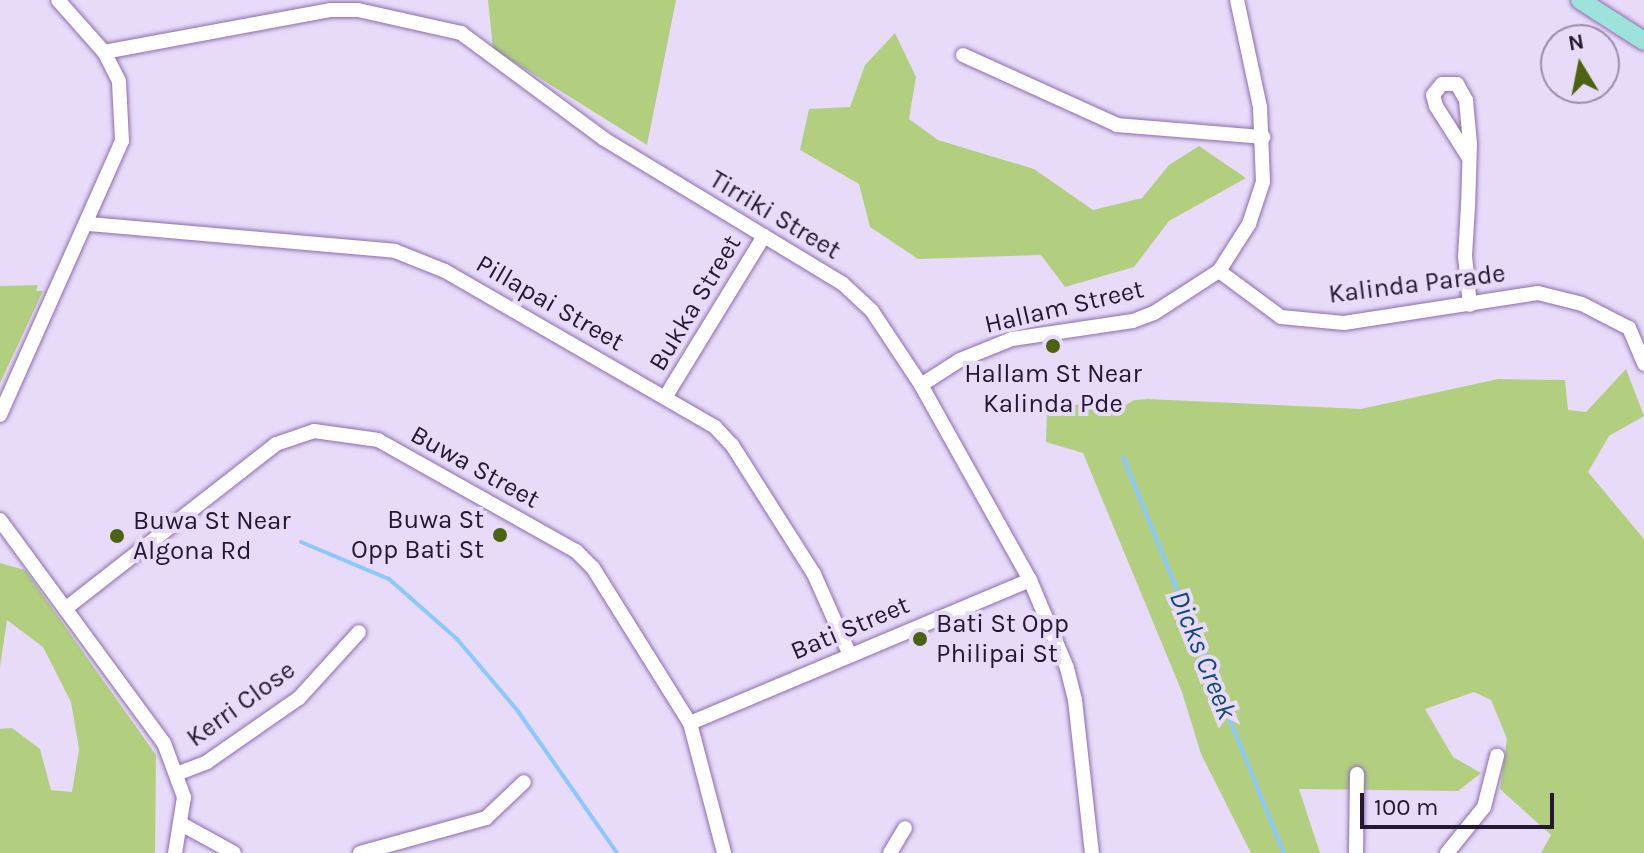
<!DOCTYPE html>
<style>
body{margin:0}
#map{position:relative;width:1644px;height:853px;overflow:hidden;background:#e8dbf9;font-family:Karla,sans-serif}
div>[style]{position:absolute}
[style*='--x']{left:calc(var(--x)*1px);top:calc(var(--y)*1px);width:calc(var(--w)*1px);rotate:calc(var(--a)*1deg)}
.green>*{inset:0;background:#b2cf80}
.stream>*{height:4px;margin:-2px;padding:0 2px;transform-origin:2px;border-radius:2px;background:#8bc8fd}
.roads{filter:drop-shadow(0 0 2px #8c6daf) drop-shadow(0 0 2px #8c6daf)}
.minor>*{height:14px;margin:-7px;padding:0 7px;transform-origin:7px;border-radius:7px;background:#fff}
.major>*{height:18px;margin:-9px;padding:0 9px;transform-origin:9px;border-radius:9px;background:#9ee3db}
.dots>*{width:22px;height:22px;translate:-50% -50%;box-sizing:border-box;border:4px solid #e8dbf9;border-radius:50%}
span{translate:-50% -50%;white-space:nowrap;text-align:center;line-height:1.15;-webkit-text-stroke:8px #e8dbf9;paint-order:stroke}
.street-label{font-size:26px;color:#251833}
.poi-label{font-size:26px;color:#251833}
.right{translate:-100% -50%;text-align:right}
.left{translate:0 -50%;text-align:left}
.water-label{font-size:28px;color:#0f4a74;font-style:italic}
.north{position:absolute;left:1540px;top:24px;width:80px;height:80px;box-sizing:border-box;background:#e8dbf9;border:2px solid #9a8daa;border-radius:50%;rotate:350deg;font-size:22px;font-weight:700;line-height:32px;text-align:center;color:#251833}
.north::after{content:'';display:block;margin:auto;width:28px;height:36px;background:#4b6311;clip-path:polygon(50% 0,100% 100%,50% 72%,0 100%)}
.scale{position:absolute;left:1360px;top:793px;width:194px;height:36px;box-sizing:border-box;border:4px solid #251833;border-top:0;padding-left:10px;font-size:24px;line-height:28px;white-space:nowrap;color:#251833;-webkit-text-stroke:6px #e8dbf9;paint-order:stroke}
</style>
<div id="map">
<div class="green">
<i style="clip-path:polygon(488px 0,676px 0,647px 145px,493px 49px)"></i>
<i style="clip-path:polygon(895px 33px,916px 77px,909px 119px,938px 140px,1034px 169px,1093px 210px,1142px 198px,1169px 165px,1199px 146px,1246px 178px,1169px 221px,1134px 267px,1065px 287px,1041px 255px,918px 259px,870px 227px,859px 184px,800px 150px,809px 109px,850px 107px,865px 65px)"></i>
<i style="clip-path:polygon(38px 285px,36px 291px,43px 291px,0 383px,0 286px)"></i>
<i style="clip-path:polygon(1626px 369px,1644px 416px,1609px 436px,1588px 472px,1644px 539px,1644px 853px,1541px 853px,1551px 835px,1500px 789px,1507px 739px,1491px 700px,1474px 692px,1425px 709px,1453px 757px,1481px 773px,1458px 791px,1299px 789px,1320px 853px,1251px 853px,1201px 754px,1182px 692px,1083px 453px,1046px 442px,1047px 407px,1148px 399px,1361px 409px,1498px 379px,1565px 380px,1568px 410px,1586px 412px)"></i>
<i style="clip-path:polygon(0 563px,25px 570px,156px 755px,155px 853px,0 853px,0 729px,12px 728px,40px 749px,51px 790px,72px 792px,79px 749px,71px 702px,43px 647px,7px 620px,0 667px)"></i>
</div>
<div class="stream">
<i style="--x:1123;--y:457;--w:427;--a:67.9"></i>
<i style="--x:301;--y:542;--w:95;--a:22.8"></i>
<i style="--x:389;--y:579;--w:91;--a:41.4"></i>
<i style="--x:457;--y:639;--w:93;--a:49.8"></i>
<i style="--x:517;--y:710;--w:174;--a:55"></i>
</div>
<div class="roads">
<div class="minor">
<i style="--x:104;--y:52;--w:231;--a:-10.5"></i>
<i style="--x:331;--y:10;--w:27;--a:0"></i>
<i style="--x:358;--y:10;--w:106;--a:12.6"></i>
<i style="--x:461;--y:33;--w:178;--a:36.5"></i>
<i style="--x:604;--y:139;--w:278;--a:31.2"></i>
<i style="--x:842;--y:283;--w:41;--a:43"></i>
<i style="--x:872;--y:311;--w:89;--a:56.5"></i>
<i style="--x:921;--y:385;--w:223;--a:60.8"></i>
<i style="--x:1030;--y:580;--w:95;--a:67.2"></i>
<i style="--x:1067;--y:668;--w:33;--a:76"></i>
<i style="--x:1075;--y:700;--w:154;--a:83.7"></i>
<i style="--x:963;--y:55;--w:169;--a:24.4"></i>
<i style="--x:1117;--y:125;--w:147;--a:4.7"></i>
<i style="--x:1469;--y:158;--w:62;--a:-122.4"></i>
<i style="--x:1436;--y:106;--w:11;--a:-105"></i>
<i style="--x:1433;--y:95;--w:14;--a:-51"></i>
<i style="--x:1442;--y:84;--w:15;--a:0"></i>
<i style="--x:1457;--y:84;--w:18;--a:61"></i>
<i style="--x:1466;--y:100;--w:44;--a:84.8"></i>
<i style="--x:1470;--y:144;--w:62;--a:91.8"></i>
<i style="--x:1468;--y:206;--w:50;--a:93.4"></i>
<i style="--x:1465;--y:256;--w:49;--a:84.2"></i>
<i style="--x:89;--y:224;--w:307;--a:5"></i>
<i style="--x:395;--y:251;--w:54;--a:21.8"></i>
<i style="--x:445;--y:271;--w:312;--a:30"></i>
<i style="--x:715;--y:427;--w:25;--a:47"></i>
<i style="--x:732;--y:445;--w:153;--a:57.6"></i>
<i style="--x:814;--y:574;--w:86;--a:66.1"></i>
<i style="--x:1219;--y:271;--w:77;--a:36.6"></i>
<i style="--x:1281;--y:317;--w:63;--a:5.4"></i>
<i style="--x:1344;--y:323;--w:196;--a:-8.8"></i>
<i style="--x:1538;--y:293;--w:45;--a:14"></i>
<i style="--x:1582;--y:304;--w:53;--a:27.1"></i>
<i style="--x:1629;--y:328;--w:39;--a:67"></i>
<i style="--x:921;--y:385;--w:46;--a:-32.7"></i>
<i style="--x:960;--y:360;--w:56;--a:-22"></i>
<i style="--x:1012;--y:339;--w:122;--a:-8.5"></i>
<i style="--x:1133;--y:321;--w:22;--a:-21"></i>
<i style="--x:1154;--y:313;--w:77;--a:-32.9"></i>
<i style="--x:1219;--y:271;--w:56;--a:-57.4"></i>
<i style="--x:1249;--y:224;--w:44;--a:-71.6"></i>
<i style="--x:1263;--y:182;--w:75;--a:-92.3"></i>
<i style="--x:1260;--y:107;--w:109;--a:-102.1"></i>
<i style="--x:666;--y:396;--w:188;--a:-58.5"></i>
<i style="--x:0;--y:415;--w:300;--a:-66"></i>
<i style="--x:122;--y:141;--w:60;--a:-92.9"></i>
<i style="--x:119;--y:81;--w:33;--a:-117"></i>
<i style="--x:104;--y:52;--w:69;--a:-131.5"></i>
<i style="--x:0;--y:520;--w:277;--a:53.7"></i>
<i style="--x:164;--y:743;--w:58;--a:69.7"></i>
<i style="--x:184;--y:797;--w:57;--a:99.1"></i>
<i style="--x:65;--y:609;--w:268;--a:-38"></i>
<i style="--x:276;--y:444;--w:40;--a:-18.9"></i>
<i style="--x:314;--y:431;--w:65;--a:8"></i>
<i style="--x:378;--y:440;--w:227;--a:29.3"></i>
<i style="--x:576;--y:551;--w:24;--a:45"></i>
<i style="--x:593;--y:568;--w:183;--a:58"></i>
<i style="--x:690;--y:723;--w:134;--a:75.3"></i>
<i style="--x:690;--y:723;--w:369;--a:-22.8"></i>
<i style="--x:179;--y:773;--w:30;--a:-21"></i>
<i style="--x:207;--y:762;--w:112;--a:-34.8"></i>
<i style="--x:299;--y:698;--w:89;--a:-47.7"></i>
<i style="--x:183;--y:825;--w:58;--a:28.8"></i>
<i style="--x:360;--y:853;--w:131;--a:-15.5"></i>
<i style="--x:486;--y:818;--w:52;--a:-43.5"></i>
<i style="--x:890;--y:853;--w:29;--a:-59"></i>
<i style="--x:1356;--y:853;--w:79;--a:-89.3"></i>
<i style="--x:1447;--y:853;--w:59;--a:-51.2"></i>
<i style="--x:1484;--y:807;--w:53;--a:-75.7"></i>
</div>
<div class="major">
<i style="--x:1580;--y:0;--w:76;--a:32.6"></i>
</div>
</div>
<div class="dots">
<i style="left:1053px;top:346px;background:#4b6311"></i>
<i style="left:500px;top:535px;background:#4b6311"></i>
<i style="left:117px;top:536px;background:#4b6311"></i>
<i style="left:920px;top:639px;background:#4b6311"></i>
</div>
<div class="street-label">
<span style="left:775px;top:215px;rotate:31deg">Tirriki Street</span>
<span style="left:1417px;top:284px;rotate:-7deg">Kalinda Parade</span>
<span style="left:550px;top:303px;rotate:30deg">Pillapai Street</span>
<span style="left:695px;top:303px;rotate:-59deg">Bukka Street</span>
<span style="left:1064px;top:307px;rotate:-13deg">Hallam Street</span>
<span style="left:475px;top:467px;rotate:29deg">Buwa Street</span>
<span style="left:850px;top:628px;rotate:-23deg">Bati Street</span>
<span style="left:241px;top:704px;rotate:-36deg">Kerri Close</span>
</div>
<div class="poi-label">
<span style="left:1053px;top:389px">Hallam St Near<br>Kalinda Pde</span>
<span class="right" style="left:484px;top:535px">Buwa St<br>Opp Bati St</span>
<span class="left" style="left:133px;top:536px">Buwa St Near<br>Algona Rd</span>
<span class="left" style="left:936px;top:639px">Bati St Opp<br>Philipai St</span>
</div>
<div class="water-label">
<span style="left:1203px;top:655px;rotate:68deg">Dicks Creek</span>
</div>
<div class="north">N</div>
<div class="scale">100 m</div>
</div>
